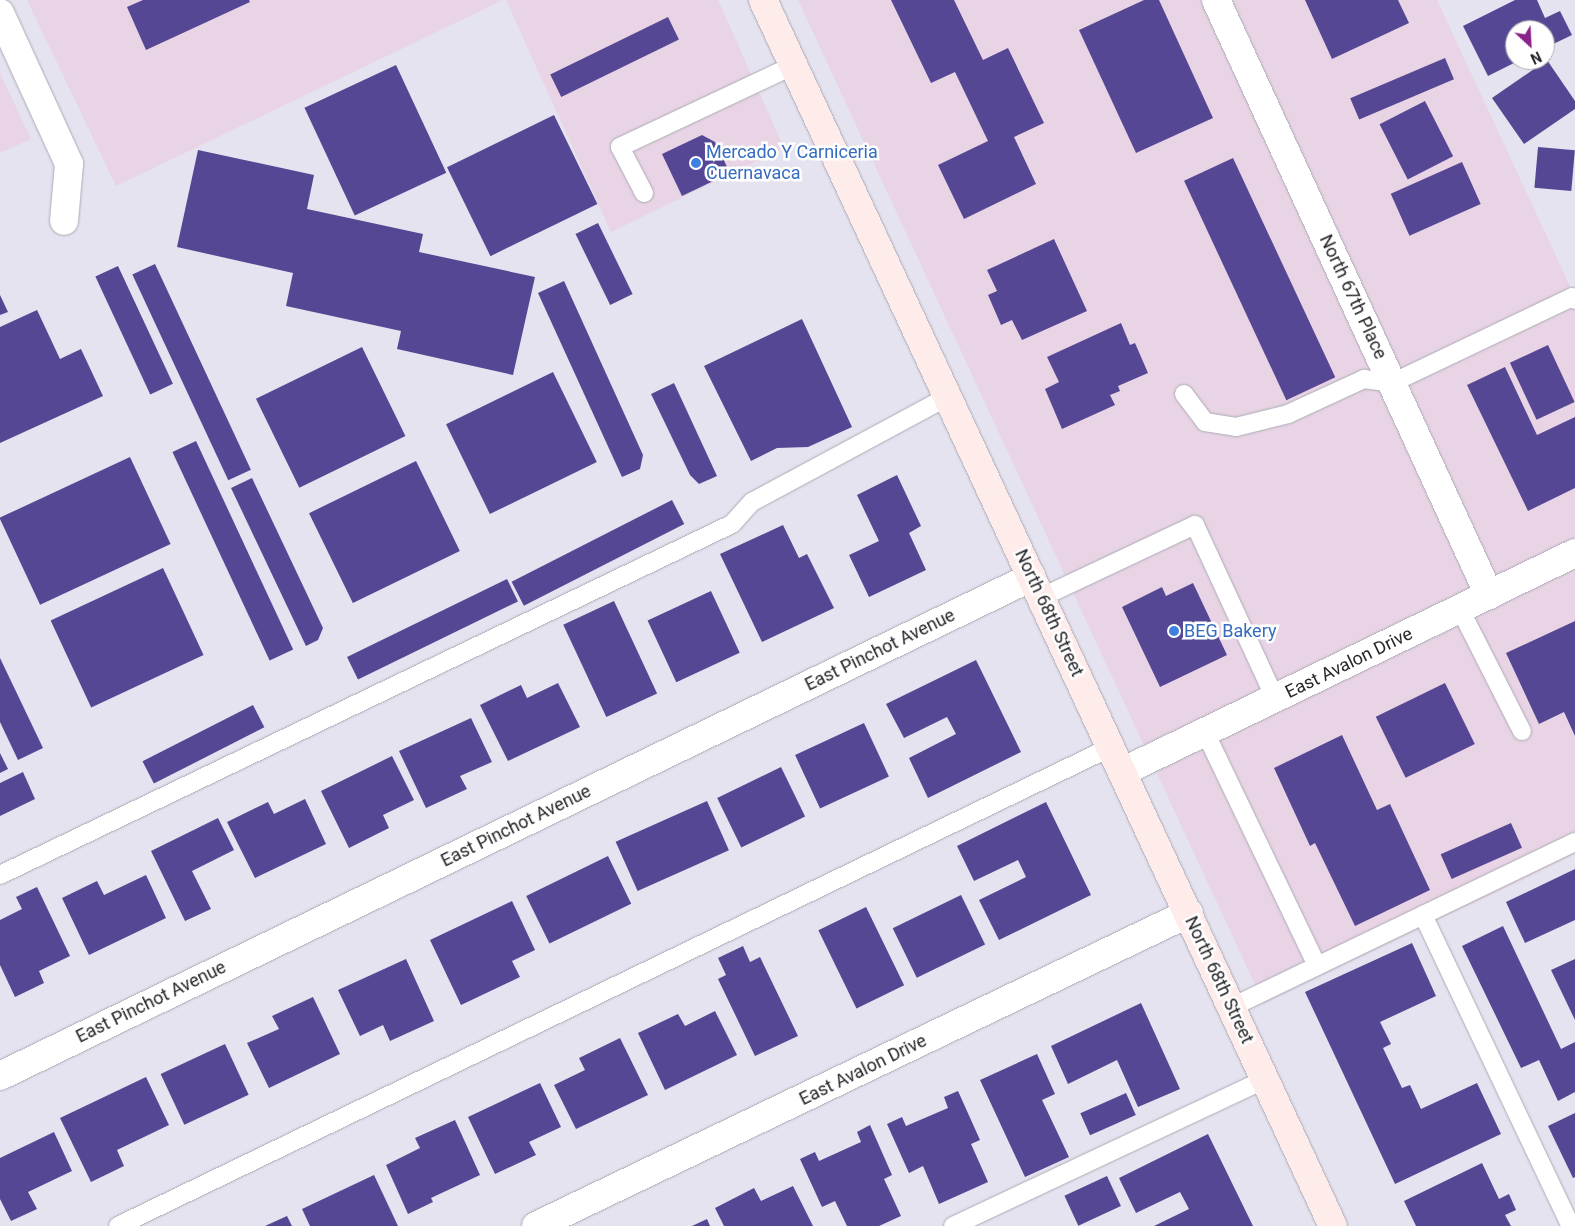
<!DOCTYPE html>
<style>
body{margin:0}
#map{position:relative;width:1575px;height:1226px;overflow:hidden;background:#e4e3ef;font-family:Roboto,sans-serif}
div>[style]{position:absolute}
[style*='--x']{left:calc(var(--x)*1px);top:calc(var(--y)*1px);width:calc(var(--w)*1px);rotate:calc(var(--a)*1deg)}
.commercial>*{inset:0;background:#e8d4e4}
.building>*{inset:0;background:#564794;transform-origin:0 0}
.roads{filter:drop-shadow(0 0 1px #acabb6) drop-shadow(0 0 1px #acabb6)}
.service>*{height:18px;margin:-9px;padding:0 9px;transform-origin:9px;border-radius:9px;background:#fff}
.minor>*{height:28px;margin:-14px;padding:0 14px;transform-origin:14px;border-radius:14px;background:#fff}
.secondary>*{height:28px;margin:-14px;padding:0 14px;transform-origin:14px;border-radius:14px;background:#feeceb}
.dots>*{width:14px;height:14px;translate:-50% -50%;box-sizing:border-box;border:2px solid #fff;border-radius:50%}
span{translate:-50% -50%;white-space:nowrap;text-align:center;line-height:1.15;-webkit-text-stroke:5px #fff;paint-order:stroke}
.shop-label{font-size:18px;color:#366cbe}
.left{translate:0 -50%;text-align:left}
.street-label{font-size:18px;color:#26262a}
.north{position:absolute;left:1505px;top:20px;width:50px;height:50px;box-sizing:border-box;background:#fff;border:1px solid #a8a8aa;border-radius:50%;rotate:155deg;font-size:14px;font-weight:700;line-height:20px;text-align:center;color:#26262a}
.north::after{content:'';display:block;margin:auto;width:18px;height:22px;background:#88238a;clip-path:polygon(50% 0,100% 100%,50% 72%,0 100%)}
</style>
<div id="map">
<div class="commercial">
<i style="clip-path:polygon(27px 0,503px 0,116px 186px)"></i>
<i style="clip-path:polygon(506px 0,718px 0,784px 148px,611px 232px)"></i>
<i style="clip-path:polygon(798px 0,1437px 0,1575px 297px,1575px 854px,1264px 1004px)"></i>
<i style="clip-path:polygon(0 73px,31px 139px,0 153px)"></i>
</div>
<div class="building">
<i style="clip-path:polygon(143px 0,249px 0,250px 2px,146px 50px,127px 7px)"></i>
<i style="clip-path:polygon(891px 0,954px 0,983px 60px,1008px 48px,1044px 123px,1014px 137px,1036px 184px,964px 219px,938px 165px,988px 141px,955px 72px,931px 83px)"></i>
<i style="clip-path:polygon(1144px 0,1159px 0,1213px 118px,1136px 153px,1079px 30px)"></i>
<i style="clip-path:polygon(1305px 0,1398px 0,1409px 23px,1332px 59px)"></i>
<i style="clip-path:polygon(1515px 0,1537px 0,1545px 18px,1560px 11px,1572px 35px,1545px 48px,1545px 30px,1515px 30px,1515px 60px,1520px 60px,1488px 76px,1463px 26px)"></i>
<i style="left:668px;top:17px;width:25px;height:131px;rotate:64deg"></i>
<i style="left:1445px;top:58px;width:23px;height:103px;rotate:67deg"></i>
<i style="clip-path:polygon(1547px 60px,1575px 101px,1575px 109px,1524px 144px,1492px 98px)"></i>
<i style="left:396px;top:65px;width:119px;height:101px;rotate:65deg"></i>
<i style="left:1425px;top:101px;width:62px;height:51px;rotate:63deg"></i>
<i style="left:554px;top:115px;width:99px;height:119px;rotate:64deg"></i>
<i style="clip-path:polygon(702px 135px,715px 142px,730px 173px,682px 196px,662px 154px)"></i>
<i style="left:1538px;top:147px;width:37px;height:41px;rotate:5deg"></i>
<i style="clip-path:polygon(198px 150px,314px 175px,307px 209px,423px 234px,419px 252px,535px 277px,513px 375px,397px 349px,401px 331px,286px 306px,293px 273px,177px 247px)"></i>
<i style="left:1233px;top:158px;width:242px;height:54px;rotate:65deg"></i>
<i style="left:1462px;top:162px;width:46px;height:78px;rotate:66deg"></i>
<i style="left:598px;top:223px;width:79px;height:25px;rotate:64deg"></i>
<i style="clip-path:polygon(1054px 239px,1087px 311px,1022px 340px,1012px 320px,1001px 325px,988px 295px,997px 291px,987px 270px)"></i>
<i style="left:155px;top:264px;width:227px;height:25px;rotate:65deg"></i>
<i style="left:118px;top:266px;width:130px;height:25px;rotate:65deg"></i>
<i style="clip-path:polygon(564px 281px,643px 455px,640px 469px,622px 477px,538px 293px)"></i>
<i style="clip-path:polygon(0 295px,8px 312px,0 315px)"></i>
<i style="clip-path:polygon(37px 310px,60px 359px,81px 349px,103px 396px,0 443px,0 327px)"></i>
<i style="clip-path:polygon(802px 319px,852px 427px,808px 447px,777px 448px,751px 461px,704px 366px)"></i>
<i style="clip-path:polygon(1121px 323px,1130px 345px,1135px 343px,1148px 373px,1118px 386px,1120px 391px,1110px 395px,1115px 405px,1062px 429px,1045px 389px,1059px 382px,1047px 357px)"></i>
<i style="left:1548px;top:345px;width:63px;height:42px;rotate:65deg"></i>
<i style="left:362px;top:347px;width:99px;height:118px;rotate:64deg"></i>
<i style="clip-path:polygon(1505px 367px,1537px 435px,1575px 417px,1575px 488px,1528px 511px,1467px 385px)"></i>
<i style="left:553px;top:372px;width:100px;height:119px;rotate:64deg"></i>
<i style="clip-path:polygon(674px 383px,717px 476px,699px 484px,690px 475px,651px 394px)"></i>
<i style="left:196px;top:441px;width:230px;height:26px;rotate:65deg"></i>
<i style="left:130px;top:457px;width:96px;height:144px;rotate:65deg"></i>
<i style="left:416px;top:461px;width:100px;height:119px;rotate:64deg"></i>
<i style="clip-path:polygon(897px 475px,921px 526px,909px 533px,926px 570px,869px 597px,849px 555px,879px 541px,857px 495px)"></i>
<i style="clip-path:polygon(252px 478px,323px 628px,318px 640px,306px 646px,231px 488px)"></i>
<i style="left:672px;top:500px;width:27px;height:180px;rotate:63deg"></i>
<i style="clip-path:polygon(783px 525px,799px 558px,807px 554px,834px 608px,762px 642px,720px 554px)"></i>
<i style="left:163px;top:568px;width:96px;height:124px;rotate:65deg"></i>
<i style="left:507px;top:579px;width:25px;height:178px;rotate:64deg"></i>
<i style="clip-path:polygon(1193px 583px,1227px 655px,1160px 687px,1122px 607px,1162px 587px,1166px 596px)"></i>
<i style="left:711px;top:591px;width:68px;height:70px;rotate:65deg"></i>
<i style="left:614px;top:601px;width:102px;height:56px;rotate:65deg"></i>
<i style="clip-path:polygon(1575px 621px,1575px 736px,1564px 712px,1539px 724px,1506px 653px)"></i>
<i style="clip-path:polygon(0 658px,43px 748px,18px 760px,0 722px)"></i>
<i style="clip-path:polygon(976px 660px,1021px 752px,928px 798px,909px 758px,956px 734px,947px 717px,904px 738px,886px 704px)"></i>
<i style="clip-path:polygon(558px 683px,580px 727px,508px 761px,480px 705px,521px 685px,527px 698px)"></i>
<i style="left:1445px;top:683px;width:68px;height:77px;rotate:64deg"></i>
<i style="left:253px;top:705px;width:25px;height:124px;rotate:63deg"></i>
<i style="clip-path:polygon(471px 718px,492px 762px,460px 776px,467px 789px,426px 808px,399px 751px)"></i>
<i style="left:864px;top:723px;width:59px;height:76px;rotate:65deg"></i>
<i style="clip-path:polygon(1342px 735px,1377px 810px,1390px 804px,1430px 890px,1355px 926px,1315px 843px,1310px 846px,1274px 768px)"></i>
<i style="clip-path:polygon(0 753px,8px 769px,0 773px)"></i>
<i style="clip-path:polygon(392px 756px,414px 800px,383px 815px,389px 828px,349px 848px,321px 791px)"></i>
<i style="left:781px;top:767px;width:55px;height:71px;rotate:64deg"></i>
<i style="clip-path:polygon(23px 772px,35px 799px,0 816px,0 783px)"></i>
<i style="clip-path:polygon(305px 799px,326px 844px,255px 878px,227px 822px,268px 802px,274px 814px)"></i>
<i style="left:707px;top:801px;width:54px;height:100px;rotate:66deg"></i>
<i style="clip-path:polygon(1046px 802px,1091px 895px,999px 940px,979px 900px,1026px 877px,1018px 860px,974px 881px,957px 846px)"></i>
<i style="clip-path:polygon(218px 818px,234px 850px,192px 871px,211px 909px,185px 921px,151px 851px)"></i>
<i style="left:1511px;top:823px;width:27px;height:77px;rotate:66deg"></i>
<i style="left:608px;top:856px;width:53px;height:91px;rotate:64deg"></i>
<i style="clip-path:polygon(1575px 869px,1575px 920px,1525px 943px,1506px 902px)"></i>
<i style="clip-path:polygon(146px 875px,166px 918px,89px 955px,62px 898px,97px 881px,104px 895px)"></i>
<i style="clip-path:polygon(37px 887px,70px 956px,39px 971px,44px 983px,15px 997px,0 965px,0 920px,22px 909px,16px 897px)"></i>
<i style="left:961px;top:895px;width:55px;height:76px;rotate:64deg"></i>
<i style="clip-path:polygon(512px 901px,535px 950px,512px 961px,520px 977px,461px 1005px,430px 940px)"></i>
<i style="left:866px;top:907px;width:87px;height:53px;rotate:64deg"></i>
<i style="clip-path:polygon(1503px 926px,1561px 1049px,1575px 1042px,1575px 1092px,1558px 1101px,1539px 1060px,1521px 1068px,1462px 946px)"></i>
<i style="clip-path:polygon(1412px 943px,1436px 996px,1380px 1022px,1391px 1044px,1383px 1048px,1402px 1088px,1410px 1085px,1421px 1109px,1477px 1083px,1501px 1134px,1395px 1184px,1305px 992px)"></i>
<i style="clip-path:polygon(743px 946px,750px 962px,760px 957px,798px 1036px,755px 1056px,718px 979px,726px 975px,718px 958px)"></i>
<i style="clip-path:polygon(406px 959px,434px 1021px,390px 1041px,383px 1025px,360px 1036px,338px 990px)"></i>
<i style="clip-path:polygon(1575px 959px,1575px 1020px,1551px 970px)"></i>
<i style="clip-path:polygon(313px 997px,340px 1054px,269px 1088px,247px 1043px,279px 1029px,272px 1016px)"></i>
<i style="clip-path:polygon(1141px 1003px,1180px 1089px,1138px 1107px,1117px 1060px,1068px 1084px,1051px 1046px)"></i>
<i style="clip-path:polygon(715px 1011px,737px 1055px,665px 1090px,638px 1033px,678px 1014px,685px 1026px)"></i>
<i style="clip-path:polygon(620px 1038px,648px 1095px,576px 1129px,554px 1085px,585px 1070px,579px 1058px)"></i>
<i style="left:225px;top:1044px;width:56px;height:71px;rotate:65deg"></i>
<i style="clip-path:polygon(1037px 1054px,1055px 1094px,1042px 1100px,1069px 1157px,1025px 1177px,980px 1080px)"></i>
<i style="clip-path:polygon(146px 1077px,169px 1125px,117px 1150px,124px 1166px,91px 1182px,60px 1118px)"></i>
<i style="clip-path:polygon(540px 1083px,561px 1127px,529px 1142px,536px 1155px,495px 1174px,468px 1117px)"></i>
<i style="clip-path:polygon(958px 1091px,980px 1140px,971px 1144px,988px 1182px,939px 1204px,923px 1166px,909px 1173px,887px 1124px,902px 1117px,906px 1126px,948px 1108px,944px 1097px)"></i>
<i style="left:1126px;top:1093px;width:24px;height:50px;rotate:66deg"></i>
<i style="clip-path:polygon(1575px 1113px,1575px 1177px,1573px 1178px,1548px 1126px)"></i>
<i style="clip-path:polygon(455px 1120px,480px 1175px,431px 1198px,433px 1202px,408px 1214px,386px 1165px,420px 1148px,415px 1138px)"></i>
<i style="clip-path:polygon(870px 1125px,892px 1175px,884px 1179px,901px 1216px,879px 1226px,847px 1226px,835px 1201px,822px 1207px,800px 1159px,815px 1152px,819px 1161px,861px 1142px,857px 1132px)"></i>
<i style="clip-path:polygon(54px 1132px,72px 1171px,28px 1192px,37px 1209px,11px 1221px,0 1199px,0 1158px)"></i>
<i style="clip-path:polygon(1208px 1134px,1253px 1226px,1154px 1226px,1189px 1209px,1180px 1192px,1136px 1213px,1119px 1178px)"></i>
<i style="clip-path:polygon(1482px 1163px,1499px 1199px,1509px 1194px,1516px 1210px,1505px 1215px,1511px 1226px,1416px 1226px,1404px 1201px)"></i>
<i style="clip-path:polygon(374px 1175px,398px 1226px,310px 1226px,302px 1209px)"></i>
<i style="left:1107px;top:1176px;width:33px;height:47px;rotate:65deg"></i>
<i style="clip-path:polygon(793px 1186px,813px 1226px,724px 1226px,715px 1208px,754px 1188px,761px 1201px)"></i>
<i style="clip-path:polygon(287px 1216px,292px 1226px,265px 1226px)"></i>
<i style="clip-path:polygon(707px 1219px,710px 1226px,692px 1226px)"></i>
</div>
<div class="roads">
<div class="service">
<i style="--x:644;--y:193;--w:52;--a:-117.6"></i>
<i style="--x:620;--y:147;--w:192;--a:-25.2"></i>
<i style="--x:1184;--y:394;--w:35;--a:53"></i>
<i style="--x:1205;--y:422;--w:31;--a:9"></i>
<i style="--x:1236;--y:427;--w:54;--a:-14"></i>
<i style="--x:1288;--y:414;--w:84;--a:-24.7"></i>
<i style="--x:1364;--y:379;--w:28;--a:8"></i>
<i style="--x:1392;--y:383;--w:199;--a:-25.5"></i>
<i style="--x:1572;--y:297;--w:4;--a:45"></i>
<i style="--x:1042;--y:597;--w:169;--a:-25.2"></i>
<i style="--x:1195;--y:525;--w:191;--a:65.2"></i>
<i style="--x:1460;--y:609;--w:137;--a:63.1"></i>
<i style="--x:1205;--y:732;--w:259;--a:64.4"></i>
<i style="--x:0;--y:875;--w:812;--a:-25.62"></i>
<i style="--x:732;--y:524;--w:30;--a:-48"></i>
<i style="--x:752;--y:502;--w:224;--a:-28.3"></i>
<i style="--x:1423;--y:915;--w:344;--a:64.6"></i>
<i style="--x:1232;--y:1007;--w:381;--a:-25.7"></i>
<i style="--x:118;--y:1226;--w:1102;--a:-25.75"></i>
<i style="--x:953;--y:1226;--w:345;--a:-25.2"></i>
</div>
<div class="minor">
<i style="--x:1216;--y:0;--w:655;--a:65.35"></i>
<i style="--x:0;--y:13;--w:166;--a:65.4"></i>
<i style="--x:69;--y:164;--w:57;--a:95"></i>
<i style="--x:1122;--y:772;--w:503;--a:-25.8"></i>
<i style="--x:0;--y:1076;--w:1146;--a:-25.81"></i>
<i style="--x:536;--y:1226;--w:724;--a:-25.61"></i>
</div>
<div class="secondary">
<i style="--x:763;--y:0;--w:1352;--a:65.07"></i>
</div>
</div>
<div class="dots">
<i style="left:696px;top:163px;background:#3f7fe0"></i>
<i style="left:1174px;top:631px;background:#3f7fe0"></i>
</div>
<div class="shop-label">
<span class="left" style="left:706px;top:163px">Mercado Y Carniceria<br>Cuernavaca</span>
<span class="left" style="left:1184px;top:631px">BEG Bakery</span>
</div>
<div class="street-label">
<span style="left:1353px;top:297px;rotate:65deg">North 67th Place</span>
<span style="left:1049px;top:613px;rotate:65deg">North 68th Street</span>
<span style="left:880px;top:650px;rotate:-26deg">East Pinchot Avenue</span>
<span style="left:1349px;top:663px;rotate:-26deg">East Avalon Drive</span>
<span style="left:516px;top:826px;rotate:-26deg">East Pinchot Avenue</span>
<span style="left:1219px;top:980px;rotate:65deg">North 68th Street</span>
<span style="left:151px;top:1002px;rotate:-26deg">East Pinchot Avenue</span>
<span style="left:863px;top:1070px;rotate:-26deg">East Avalon Drive</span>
</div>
<div class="north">N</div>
</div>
